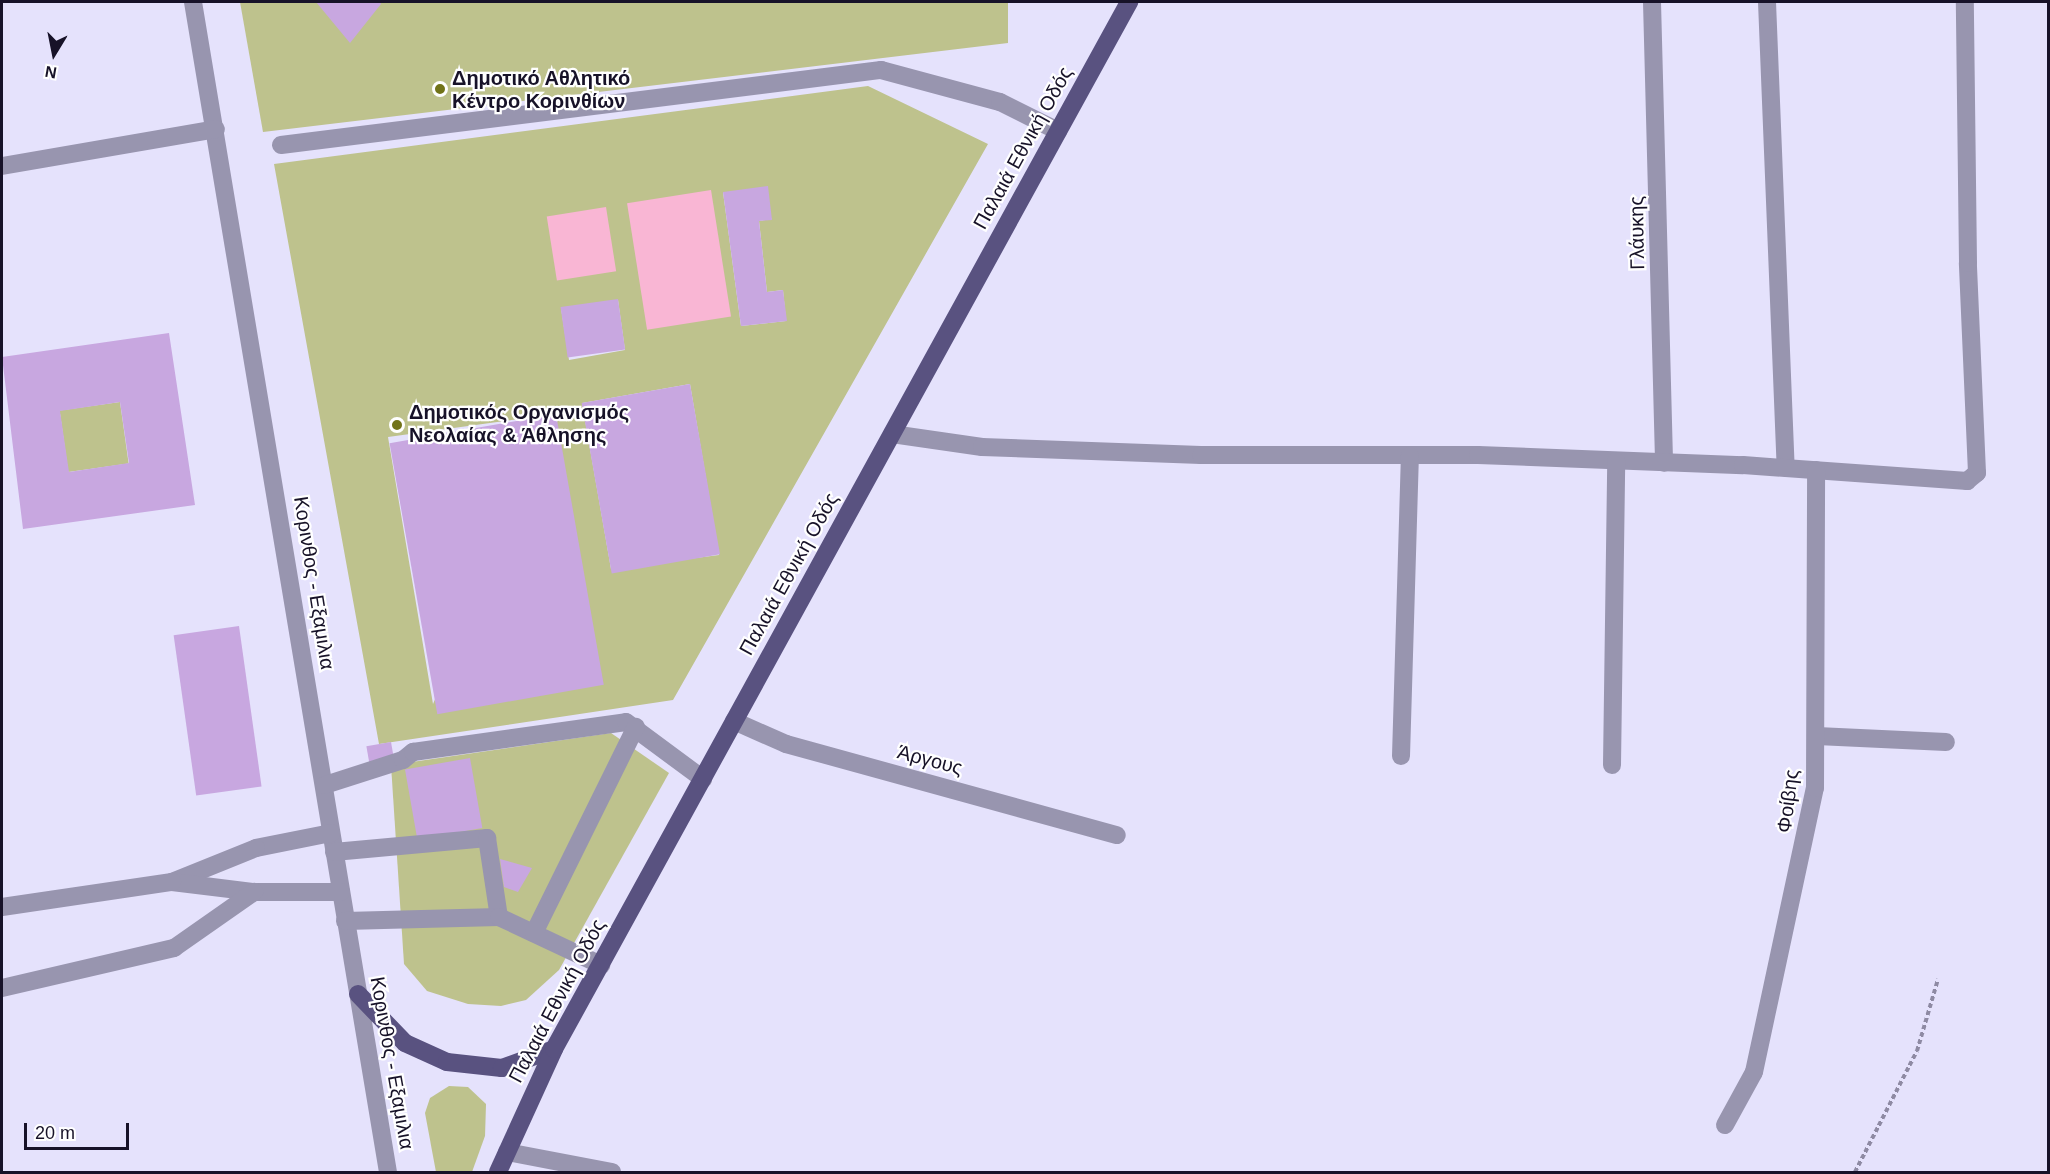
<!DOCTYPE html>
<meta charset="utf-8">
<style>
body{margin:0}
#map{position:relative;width:2050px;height:1174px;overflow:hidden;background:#e5e2fc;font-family:Helvetica,sans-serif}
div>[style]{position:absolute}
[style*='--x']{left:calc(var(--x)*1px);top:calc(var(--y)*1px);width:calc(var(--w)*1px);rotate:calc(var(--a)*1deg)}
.green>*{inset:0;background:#bec28d;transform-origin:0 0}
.water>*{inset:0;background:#f9b6d4;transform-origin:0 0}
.building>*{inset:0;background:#c8a7e0;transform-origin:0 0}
.path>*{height:4px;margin-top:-2px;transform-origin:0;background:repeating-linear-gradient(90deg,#8e8aa3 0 4.5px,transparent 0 7.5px)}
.minor>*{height:18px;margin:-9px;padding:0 9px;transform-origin:9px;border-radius:9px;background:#9895af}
.major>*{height:18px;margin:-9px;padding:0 9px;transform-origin:9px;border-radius:9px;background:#595280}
.dots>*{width:16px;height:16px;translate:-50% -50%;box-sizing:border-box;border:3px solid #fff;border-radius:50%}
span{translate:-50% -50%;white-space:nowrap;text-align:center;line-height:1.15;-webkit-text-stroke:4.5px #fff;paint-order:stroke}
.poi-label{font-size:20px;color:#171228;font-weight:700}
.left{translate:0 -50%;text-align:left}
.street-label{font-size:20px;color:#171228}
.frame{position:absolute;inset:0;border:3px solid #171228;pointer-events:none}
.north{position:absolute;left:24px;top:24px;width:60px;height:60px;-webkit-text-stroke:4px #fff;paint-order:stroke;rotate:190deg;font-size:16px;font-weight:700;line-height:24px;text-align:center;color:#171228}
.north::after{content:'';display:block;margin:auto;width:21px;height:27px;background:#171228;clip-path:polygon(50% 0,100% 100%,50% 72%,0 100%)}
.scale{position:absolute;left:24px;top:1123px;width:105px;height:27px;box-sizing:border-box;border:3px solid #171228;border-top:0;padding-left:8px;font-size:18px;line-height:21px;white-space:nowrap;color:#171228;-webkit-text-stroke:4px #fff;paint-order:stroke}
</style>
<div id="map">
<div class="green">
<i style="clip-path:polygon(240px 2px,1008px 2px,1008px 43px,263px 132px)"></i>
<i style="clip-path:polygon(evenodd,868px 86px,988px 144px,673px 700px,379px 744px,274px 164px,868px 86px,723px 192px,772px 219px,759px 221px,767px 292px,783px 290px,786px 321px,741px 326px,723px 192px,868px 86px,618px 300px,625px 350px,569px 360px,561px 308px,618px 300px,868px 86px,690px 384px,719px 555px,611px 569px,582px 403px,690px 384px,868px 86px,556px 414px,433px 704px,388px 437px,556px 414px)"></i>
<i style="left:120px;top:402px;width:62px;height:61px;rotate:82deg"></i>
<i style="clip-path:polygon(611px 733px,669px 773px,559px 970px,526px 1000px,501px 1006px,468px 1004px,427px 991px,404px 964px,391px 765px)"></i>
<i style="clip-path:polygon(449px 1086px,468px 1087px,486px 1104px,485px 1136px,472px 1172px,436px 1172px,425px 1113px,430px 1098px)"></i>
</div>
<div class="water">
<i style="left:711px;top:190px;width:128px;height:85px;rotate:81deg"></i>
<i style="left:606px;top:207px;width:65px;height:60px;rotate:81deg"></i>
</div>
<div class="building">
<i style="clip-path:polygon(316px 2px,380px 2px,381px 4px,350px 43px)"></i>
<i style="clip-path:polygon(768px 186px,772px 220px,759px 221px,767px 292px,783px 290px,787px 321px,741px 326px,723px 192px)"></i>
<i style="left:618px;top:299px;width:51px;height:58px;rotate:82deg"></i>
<i style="clip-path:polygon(evenodd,169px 333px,195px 505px,23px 529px,2px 357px,169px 333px,120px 402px,129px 463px,69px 472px,60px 411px,120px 402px)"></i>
<i style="left:690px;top:384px;width:173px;height:110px;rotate:80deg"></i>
<i style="left:556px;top:414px;width:275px;height:169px;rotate:80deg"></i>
<i style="left:239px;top:626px;width:162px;height:66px;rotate:82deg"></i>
<i style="left:391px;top:742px;width:17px;height:25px;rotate:80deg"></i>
<i style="left:470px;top:758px;width:71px;height:66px;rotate:80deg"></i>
<i style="clip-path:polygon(500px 859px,532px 868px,518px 892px,504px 887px)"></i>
</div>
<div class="path">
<i style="--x:1855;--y:1172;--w:136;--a:-62.9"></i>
<i style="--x:1917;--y:1051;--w:75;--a:-73.7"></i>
</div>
<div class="minor">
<i style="--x:193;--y:2;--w:1186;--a:80.54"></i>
<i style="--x:1652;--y:2;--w:461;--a:88.5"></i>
<i style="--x:1767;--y:2;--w:466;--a:87.7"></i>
<i style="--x:281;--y:145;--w:605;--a:-7.13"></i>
<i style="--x:881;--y:70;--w:123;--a:15.1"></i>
<i style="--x:1000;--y:102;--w:65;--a:26.6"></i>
<i style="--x:2;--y:166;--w:217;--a:-9.8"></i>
<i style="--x:892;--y:434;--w:91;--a:8.2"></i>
<i style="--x:982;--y:447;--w:219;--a:2.1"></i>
<i style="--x:1201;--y:455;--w:277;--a:0"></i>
<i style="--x:1478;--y:455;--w:265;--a:2.2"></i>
<i style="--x:1743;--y:465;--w:225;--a:4.1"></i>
<i style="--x:1967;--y:481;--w:13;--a:-39"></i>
<i style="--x:1977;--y:473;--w:210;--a:-92.5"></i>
<i style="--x:1968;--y:263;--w:261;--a:-90.7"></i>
<i style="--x:734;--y:721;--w:57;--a:23.9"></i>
<i style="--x:786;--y:744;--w:343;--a:15.4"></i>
<i style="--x:1817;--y:736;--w:129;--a:2.7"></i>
<i style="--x:1401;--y:756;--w:300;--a:-88.3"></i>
<i style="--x:1612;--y:765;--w:304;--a:-89.2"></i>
<i style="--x:325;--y:785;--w:82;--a:-17.8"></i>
<i style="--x:403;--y:760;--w:13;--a:-39"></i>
<i style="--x:413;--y:752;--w:215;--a:-8"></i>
<i style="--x:626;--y:722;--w:96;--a:36.5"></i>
<i style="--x:331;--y:833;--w:76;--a:168.7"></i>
<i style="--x:256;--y:848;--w:91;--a:158"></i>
<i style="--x:172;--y:882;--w:83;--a:7"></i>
<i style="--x:254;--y:892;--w:87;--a:0"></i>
<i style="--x:334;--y:852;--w:154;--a:-5.2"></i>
<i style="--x:487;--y:838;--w:80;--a:81.4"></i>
<i style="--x:2;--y:907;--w:172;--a:-8.4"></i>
<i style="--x:345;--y:921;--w:154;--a:-1.5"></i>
<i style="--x:499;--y:917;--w:113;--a:25.2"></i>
<i style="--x:534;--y:933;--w:230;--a:-63.7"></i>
<i style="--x:2;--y:988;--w:177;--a:-13.1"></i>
<i style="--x:174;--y:948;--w:98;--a:-35"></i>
<i style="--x:1725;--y:1125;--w:60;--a:-61.3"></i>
<i style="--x:1754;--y:1072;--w:290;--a:-77.9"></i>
<i style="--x:1815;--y:788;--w:318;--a:-89.8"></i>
<i style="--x:507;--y:1152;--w:107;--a:10.8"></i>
</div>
<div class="major">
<i style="--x:358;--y:994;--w:68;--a:46.2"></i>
<i style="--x:405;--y:1043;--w:46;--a:24.3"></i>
<i style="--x:447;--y:1062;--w:55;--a:6.2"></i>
<i style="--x:502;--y:1068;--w:55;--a:-20.1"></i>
<i style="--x:498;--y:1172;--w:135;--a:-65.5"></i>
<i style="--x:554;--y:1049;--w:1195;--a:-61.22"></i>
</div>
<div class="dots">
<i style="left:440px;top:89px;background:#717319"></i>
<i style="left:397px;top:425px;background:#717319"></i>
</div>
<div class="poi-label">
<span class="left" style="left:452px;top:90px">Δημοτικό Αθλητικό<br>Κέντρο Κορινθίων</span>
<span class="left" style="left:409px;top:424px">Δημοτικός Οργανισμός<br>Νεολαίας &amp; Άθλησης</span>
</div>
<div class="street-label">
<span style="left:1023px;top:148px;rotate:-61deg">Παλαιά Εθνική Οδός</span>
<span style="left:1637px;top:233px;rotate:-91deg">Γλάυκης</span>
<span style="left:789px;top:574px;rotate:-61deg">Παλαιά Εθνική Οδός</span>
<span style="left:314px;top:583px;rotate:81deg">Κορινθος - Εξαμιλια</span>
<span style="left:930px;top:760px;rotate:15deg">Άργους</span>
<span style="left:1788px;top:801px;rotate:-83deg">Φοίβης</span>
<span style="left:557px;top:1001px;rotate:-62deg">Παλαιά Εθνική Οδός</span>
<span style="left:392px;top:1063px;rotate:80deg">Κορινθος - Εξαμιλια</span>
</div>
<div class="frame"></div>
<div class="north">N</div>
<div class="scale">20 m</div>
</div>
